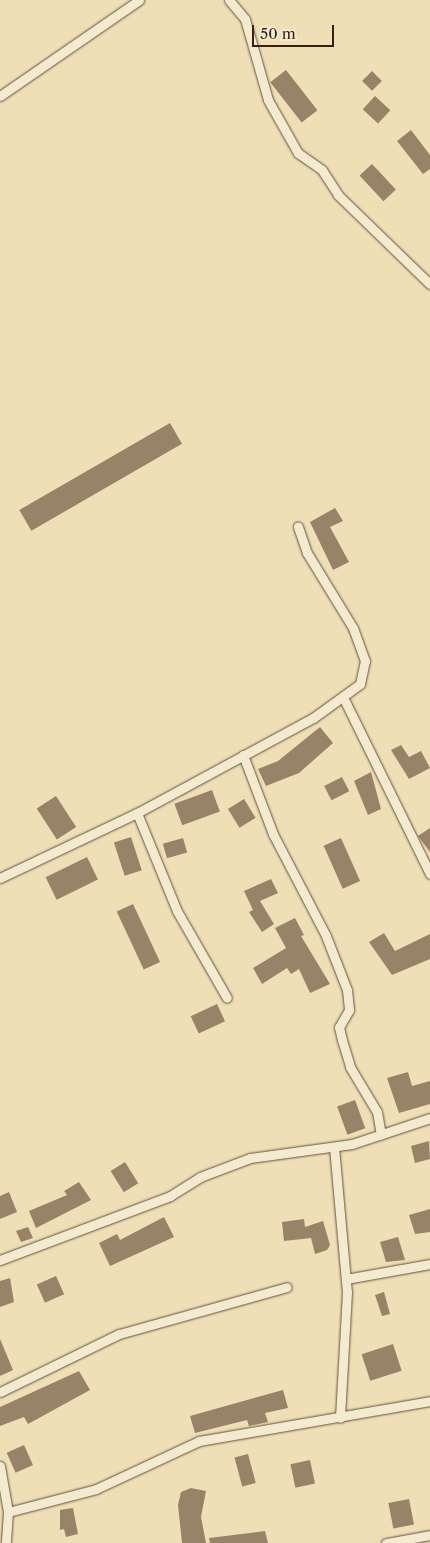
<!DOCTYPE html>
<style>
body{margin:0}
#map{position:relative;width:430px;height:1543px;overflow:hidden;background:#eedfb7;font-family:"Libre Caslon Text",serif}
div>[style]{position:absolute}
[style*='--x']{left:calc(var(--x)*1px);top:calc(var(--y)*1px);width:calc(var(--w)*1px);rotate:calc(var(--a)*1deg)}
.building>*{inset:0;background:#988268;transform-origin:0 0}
.roads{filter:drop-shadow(0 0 1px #674e3c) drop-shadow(0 0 1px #674e3c)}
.street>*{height:9px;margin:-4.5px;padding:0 4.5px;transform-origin:4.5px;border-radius:4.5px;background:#f4ead0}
span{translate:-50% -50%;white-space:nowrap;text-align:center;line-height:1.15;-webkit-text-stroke:4.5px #f4ead0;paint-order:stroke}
.scale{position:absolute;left:252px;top:25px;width:82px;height:22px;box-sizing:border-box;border:2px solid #3a1e13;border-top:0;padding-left:6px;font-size:15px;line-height:18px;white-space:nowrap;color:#3a1e13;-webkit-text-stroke:4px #f4ead0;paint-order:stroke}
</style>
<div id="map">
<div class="building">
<i style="left:286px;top:70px;width:51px;height:20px;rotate:52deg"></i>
<i style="left:372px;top:71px;width:14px;height:14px;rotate:45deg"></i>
<i style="left:375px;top:96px;width:21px;height:18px;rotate:43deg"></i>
<i style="clip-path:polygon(411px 130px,430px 155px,430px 169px,423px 174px,397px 141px)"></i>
<i style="left:372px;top:164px;width:35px;height:17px;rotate:47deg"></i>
<i style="left:170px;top:423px;width:24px;height:174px;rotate:60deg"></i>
<i style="clip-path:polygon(335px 508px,343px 521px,330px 527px,349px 562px,333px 570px,310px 522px)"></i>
<i style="clip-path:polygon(320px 727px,333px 743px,299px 773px,266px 786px,258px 769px,278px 761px)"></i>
<i style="clip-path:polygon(401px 745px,409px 757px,421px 751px,430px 768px,409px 779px,391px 750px)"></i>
<i style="clip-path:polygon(371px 772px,381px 809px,368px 815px,354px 781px)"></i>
<i style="left:342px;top:777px;width:16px;height:20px;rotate:63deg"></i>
<i style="left:212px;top:790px;width:23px;height:40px;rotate:70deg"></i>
<i style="left:56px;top:796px;width:37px;height:23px;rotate:57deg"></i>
<i style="left:244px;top:799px;width:22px;height:19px;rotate:58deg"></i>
<i style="clip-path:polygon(430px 828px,430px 852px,418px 836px)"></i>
<i style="left:131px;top:837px;width:35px;height:18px;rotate:72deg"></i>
<i style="left:183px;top:838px;width:15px;height:21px;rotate:74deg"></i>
<i style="left:341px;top:838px;width:47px;height:19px;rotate:66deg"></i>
<i style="left:87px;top:857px;width:25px;height:46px;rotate:64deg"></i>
<i style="clip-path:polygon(271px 879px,278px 893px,260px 901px,274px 924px,262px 932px,249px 912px,253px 910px,244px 891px)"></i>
<i style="left:133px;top:904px;width:64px;height:18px;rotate:65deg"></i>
<i style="clip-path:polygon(295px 918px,304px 935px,301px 936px,330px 984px,310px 993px,299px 969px,291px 974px,287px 968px,262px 984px,253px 968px,286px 948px,275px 928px)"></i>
<i style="clip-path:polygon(384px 933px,395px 951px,430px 934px,430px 959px,392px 975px,369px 942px)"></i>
<i style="left:217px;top:1004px;width:19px;height:29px;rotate:65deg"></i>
<i style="clip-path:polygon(408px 1072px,412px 1086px,430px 1081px,430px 1104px,399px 1113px,387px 1078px)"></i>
<i style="left:355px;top:1100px;width:30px;height:19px;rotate:70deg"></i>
<i style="clip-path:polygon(429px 1141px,430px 1159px,415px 1163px,411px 1146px)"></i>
<i style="left:125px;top:1162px;width:25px;height:17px;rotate:58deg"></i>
<i style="clip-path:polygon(79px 1182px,91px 1200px,36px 1228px,29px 1211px,67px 1195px,64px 1191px)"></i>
<i style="clip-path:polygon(9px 1192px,17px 1212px,0 1219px,0 1196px)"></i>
<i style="clip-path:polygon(430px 1209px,430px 1232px,415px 1234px,409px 1215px)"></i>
<i style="clip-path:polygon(164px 1217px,174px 1237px,110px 1266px,99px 1243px,117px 1234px,120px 1240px)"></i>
<i style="clip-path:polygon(304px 1219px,305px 1227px,323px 1221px,330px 1245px,327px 1250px,315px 1254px,311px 1238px,284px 1241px,282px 1222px)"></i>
<i style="clip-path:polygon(28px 1227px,33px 1238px,21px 1242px,16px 1231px)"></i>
<i style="clip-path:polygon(398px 1237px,405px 1260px,386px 1262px,380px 1242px)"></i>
<i style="left:56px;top:1276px;width:20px;height:21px;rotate:66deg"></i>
<i style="clip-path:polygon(10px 1278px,14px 1302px,0 1307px,0 1281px)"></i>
<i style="clip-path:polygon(384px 1292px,390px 1314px,382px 1316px,375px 1295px)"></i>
<i style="clip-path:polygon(0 1339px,13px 1370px,0 1376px)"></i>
<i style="left:393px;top:1344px;width:28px;height:33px;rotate:72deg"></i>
<i style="clip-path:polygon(79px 1371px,90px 1390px,28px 1424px,24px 1417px,0 1426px,0 1407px)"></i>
<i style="clip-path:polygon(283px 1390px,288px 1408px,265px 1413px,268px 1422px,249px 1426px,247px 1420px,195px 1433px,190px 1416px)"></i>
<i style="left:24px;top:1445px;width:22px;height:19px;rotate:66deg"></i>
<i style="left:248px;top:1454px;width:30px;height:14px;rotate:75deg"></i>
<i style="left:310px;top:1460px;width:24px;height:20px;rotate:78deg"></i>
<i style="clip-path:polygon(191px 1488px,206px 1491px,201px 1517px,206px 1543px,182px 1543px,178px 1505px,181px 1492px)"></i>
<i style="left:409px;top:1499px;width:26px;height:21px;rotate:79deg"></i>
<i style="clip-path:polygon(73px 1508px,78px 1534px,66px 1537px,64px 1529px,60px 1530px,60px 1510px)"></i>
<i style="clip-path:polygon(265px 1531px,268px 1543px,210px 1543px,209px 1538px)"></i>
</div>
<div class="roads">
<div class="street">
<i style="--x:229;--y:0;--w:25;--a:50"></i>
<i style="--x:245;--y:19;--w:84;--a:74.1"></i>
<i style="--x:268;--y:100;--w:61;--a:60.5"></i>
<i style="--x:298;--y:153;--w:29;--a:35"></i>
<i style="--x:322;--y:170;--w:30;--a:57"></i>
<i style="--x:338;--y:195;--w:128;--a:44.1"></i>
<i style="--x:0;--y:96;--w:169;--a:-34.6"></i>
<i style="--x:344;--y:699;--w:195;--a:63.8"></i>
<i style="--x:243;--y:755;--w:85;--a:69.2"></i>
<i style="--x:273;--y:834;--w:115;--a:62.5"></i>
<i style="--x:326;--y:936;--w:58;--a:68.7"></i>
<i style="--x:347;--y:990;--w:20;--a:84"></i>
<i style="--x:349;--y:1010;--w:20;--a:120"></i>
<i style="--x:339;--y:1027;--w:13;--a:77"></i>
<i style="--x:342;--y:1040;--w:28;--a:73"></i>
<i style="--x:350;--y:1067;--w:52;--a:59"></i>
<i style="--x:377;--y:1112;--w:23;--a:80"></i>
<i style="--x:137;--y:813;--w:106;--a:67.8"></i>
<i style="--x:177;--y:911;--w:100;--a:60.1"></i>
<i style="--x:0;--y:878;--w:152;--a:-25.4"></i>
<i style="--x:137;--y:813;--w:200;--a:-28.4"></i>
<i style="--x:313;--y:718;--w:58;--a:-35.9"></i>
<i style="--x:360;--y:684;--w:24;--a:-78"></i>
<i style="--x:365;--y:661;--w:35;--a:-110"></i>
<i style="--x:353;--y:628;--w:88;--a:-121.5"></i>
<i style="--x:307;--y:553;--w:28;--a:-109"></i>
<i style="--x:334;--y:1147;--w:146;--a:84.9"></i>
<i style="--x:347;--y:1292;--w:126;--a:93.2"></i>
<i style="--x:0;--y:1260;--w:182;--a:-20.6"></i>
<i style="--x:170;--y:1196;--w:36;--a:-32"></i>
<i style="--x:200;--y:1177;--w:53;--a:-20.8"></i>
<i style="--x:250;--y:1158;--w:103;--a:-7.8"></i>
<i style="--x:352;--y:1144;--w:82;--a:-18.4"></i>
<i style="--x:346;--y:1279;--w:85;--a:-10.1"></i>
<i style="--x:0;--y:1392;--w:132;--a:-26"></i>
<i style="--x:119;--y:1334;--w:174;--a:-15.6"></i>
<i style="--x:0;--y:1466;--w:47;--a:80.1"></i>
<i style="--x:8;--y:1512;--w:31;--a:94"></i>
<i style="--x:8;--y:1512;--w:91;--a:-14.6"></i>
<i style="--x:96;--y:1489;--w:114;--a:-25"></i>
<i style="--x:199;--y:1441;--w:234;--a:-9.8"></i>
<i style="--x:386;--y:1543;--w:45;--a:-10.3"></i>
</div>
</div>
<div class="scale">50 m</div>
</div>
